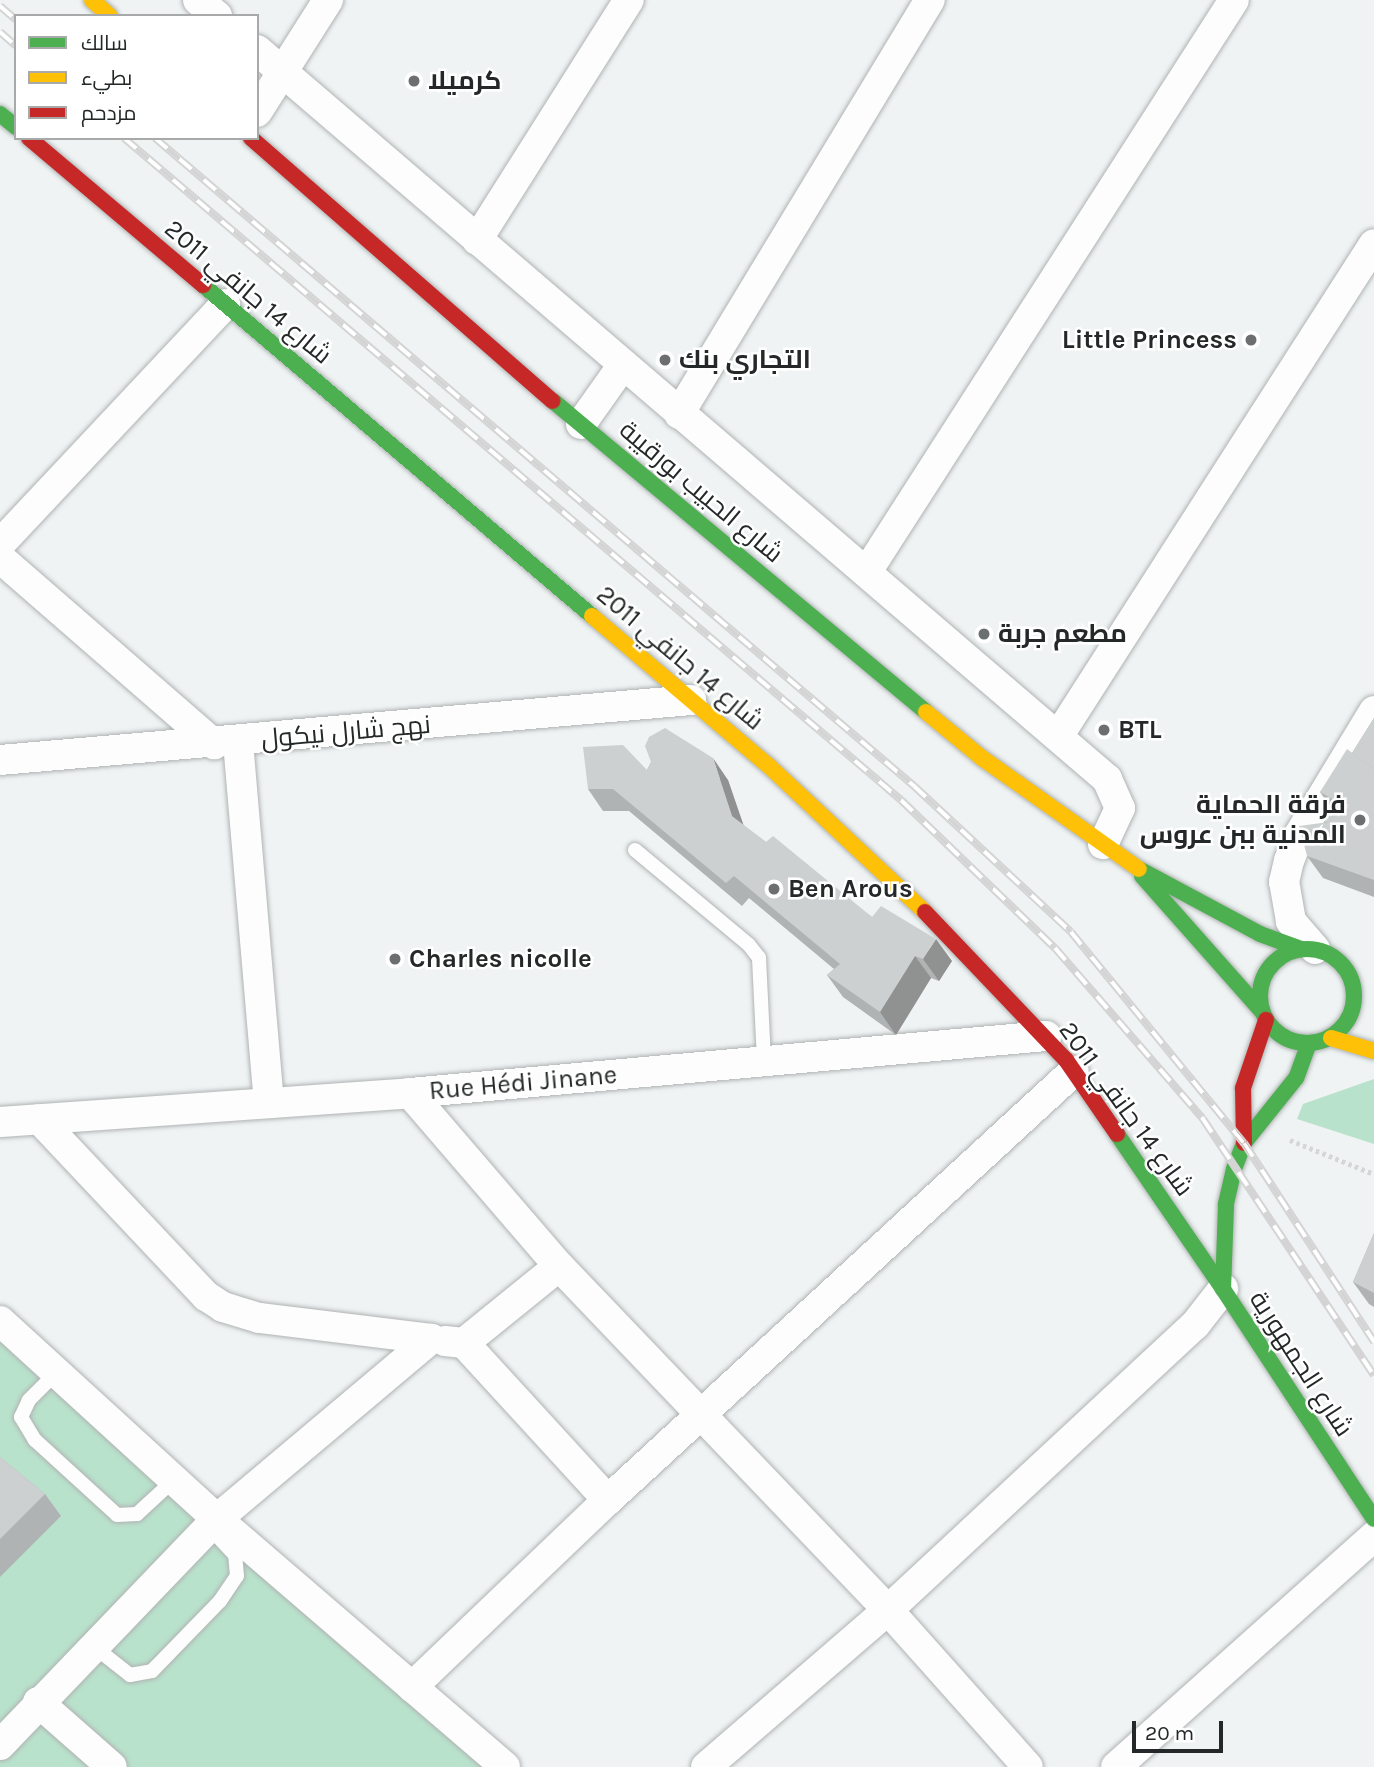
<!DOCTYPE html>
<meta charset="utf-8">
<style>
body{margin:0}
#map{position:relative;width:1374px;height:1767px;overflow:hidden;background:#eff3f3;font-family:Karla,Cairo,sans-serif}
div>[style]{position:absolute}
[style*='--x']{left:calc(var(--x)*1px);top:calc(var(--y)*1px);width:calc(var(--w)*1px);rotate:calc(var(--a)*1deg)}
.green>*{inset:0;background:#b9e2cc}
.path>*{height:4.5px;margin-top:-2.25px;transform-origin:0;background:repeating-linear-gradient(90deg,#d6d6d6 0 3.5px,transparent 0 7px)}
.roads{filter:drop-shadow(0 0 2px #b0b3b3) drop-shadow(0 0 2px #b0b3b3)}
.lane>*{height:14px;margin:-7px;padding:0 7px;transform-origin:7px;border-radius:7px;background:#fdfdfd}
.street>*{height:30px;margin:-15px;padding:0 15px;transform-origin:15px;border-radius:15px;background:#fdfdfd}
.fast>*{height:16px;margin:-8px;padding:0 8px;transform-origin:8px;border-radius:8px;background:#4caf50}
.fast>.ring{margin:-8px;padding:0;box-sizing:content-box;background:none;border:16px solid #4caf50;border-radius:50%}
.slow>*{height:16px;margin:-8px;padding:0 8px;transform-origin:8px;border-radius:8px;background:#ffc107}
.jam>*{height:16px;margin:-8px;padding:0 8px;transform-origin:8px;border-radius:8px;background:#c62828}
.rail>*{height:8px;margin-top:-4px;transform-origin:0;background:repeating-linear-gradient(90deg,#fff 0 16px,#d4d4d4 0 32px);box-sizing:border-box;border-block:2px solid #d4d4d4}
.wall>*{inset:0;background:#b0b3b3}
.shaded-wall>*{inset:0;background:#909292}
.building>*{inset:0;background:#cdd0d0}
.dots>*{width:19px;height:19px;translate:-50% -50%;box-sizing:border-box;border:4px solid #fff;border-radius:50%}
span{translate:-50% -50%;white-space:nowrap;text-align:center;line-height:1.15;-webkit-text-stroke:5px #fff;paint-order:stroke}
.poi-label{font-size:26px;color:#252828;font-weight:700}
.left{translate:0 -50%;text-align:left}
.right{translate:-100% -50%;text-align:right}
.street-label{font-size:26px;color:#252828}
.legend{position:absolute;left:14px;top:14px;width:245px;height:126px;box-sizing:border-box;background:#fff;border:2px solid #a8a9a9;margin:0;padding:9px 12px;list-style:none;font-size:21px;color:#252828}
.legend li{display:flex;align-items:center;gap:14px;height:35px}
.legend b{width:35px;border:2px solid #a8a9a9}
.scale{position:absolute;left:1132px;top:1721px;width:91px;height:32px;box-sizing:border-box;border:4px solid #252828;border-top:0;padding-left:9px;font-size:21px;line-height:24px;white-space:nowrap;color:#252828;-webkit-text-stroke:5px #fff;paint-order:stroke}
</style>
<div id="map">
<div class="green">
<i style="clip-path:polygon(1374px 1079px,1374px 1144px,1297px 1119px,1303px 1104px)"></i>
<i style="clip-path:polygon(0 1321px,495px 1767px,0 1767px)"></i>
</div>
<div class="path">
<i style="--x:1290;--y:1140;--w:91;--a:22"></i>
</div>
<div class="roads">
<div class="lane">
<i style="--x:635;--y:850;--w:148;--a:39.8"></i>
<i style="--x:749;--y:945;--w:16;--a:52"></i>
<i style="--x:759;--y:958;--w:103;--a:87.2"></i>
<i style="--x:57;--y:1372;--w:40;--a:135"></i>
<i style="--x:29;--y:1400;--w:19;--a:115"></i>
<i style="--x:21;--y:1417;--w:27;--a:59"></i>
<i style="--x:35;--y:1440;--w:111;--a:42.4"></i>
<i style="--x:117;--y:1515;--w:20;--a:-3"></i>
<i style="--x:137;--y:1514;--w:50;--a:-42.6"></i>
<i style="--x:97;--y:1649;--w:42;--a:38.2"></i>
<i style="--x:130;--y:1675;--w:22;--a:-10"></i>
<i style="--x:152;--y:1671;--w:98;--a:-45.8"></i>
<i style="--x:220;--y:1601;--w:30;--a:-56"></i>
<i style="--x:237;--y:1576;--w:21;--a:-95"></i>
<i style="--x:235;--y:1555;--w:23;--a:-133"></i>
</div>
<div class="street">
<i style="--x:198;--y:0;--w:25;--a:40"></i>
<i style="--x:257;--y:50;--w:1120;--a:40.62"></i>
<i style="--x:1107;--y:779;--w:32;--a:66"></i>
<i style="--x:1120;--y:808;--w:40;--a:115"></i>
<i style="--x:257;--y:112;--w:133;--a:-57.6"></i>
<i style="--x:477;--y:240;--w:284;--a:-57.7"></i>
<i style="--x:679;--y:414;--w:484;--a:-58.8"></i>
<i style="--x:581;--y:424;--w:71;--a:-54.7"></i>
<i style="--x:0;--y:544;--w:329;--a:-46.8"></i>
<i style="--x:0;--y:558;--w:284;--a:41"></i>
<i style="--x:868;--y:570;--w:677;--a:-57.3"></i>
<i style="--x:1059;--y:735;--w:583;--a:-57.32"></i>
<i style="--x:238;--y:742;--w:362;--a:85.1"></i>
<i style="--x:0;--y:760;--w:694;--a:-4.96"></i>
<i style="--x:1315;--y:949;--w:37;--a:-131"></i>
<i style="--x:1291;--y:921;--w:40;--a:-100"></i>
<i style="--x:1284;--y:882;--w:22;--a:-77"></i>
<i style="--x:1289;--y:861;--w:28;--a:-69"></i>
<i style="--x:1299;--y:835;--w:145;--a:-58.8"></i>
<i style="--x:410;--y:1093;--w:228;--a:49.3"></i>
<i style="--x:559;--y:1266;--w:476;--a:46.3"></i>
<i style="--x:888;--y:1610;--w:210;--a:48.3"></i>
<i style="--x:0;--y:1122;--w:411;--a:-4"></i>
<i style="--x:410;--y:1093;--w:639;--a:-5.12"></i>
<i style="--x:0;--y:1321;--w:294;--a:42.4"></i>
<i style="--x:217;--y:1519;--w:380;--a:40.7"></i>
<i style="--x:445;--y:1341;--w:19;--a:6"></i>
<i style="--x:464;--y:1343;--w:122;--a:-39"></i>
<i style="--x:464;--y:1343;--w:213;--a:47.5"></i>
<i style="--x:608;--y:1500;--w:633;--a:-42.63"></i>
<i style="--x:412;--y:1687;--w:271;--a:-43.7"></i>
<i style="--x:38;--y:1702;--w:98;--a:41.3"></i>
<i style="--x:0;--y:1745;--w:313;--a:-46.2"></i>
<i style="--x:217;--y:1519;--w:280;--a:-40.1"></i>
<i style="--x:431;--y:1339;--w:173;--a:-173"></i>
<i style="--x:259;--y:1318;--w:38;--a:-163"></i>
<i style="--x:223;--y:1307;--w:20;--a:-147"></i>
<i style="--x:206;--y:1296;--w:243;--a:-133.3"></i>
<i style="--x:706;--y:1767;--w:240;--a:-40.8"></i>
<i style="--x:888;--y:1610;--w:419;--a:-42.9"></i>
<i style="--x:1195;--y:1325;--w:46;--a:-52.1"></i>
<i style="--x:1116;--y:1767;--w:346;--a:-41.8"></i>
</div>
<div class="fast">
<i style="--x:0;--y:114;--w:21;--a:39"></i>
<i style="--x:203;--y:285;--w:511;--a:40.39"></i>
<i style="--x:553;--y:401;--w:486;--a:39.8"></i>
<i style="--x:1139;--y:869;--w:137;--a:28.2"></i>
<i style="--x:1260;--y:934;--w:44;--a:20.1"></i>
<i style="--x:1142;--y:876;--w:183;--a:48.5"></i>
<i class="ring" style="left:1260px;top:949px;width:78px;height:78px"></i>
<i style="--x:1309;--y:1043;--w:37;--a:110"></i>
<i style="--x:1296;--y:1078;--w:83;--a:128.7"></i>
<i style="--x:1244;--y:1143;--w:28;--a:111"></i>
<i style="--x:1234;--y:1169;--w:37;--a:103"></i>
<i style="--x:1226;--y:1205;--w:84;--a:92"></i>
<i style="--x:1223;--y:1289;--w:275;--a:56.7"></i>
<i style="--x:1117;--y:1134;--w:188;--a:55.6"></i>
</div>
<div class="slow">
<i style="--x:92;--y:0;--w:24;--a:42"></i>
<i style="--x:592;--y:616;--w:232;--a:40.3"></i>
<i style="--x:769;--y:766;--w:214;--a:43.1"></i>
<i style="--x:926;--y:712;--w:72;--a:39.4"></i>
<i style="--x:982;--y:758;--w:192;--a:35.3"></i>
<i style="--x:1331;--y:1038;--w:45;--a:16.8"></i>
</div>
<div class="jam">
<i style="--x:29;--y:138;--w:228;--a:40.2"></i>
<i style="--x:251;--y:138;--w:400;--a:41.1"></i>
<i style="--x:925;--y:912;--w:204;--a:46.4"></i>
<i style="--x:1066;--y:1060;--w:90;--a:55.4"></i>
<i style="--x:1244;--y:1143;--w:55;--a:-91"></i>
<i style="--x:1243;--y:1088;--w:72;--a:-71.3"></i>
</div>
</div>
<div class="rail">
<i style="--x:0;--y:6;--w:21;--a:41"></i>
<i style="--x:0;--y:32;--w:21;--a:41"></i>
<i style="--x:124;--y:138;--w:1021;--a:40.43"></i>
<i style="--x:901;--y:800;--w:214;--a:43.9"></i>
<i style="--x:1055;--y:948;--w:226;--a:49.1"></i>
<i style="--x:1203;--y:1119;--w:308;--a:56.3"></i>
<i style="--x:155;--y:138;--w:998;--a:40.49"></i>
<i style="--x:914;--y:786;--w:214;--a:42.9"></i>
<i style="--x:1071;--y:932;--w:273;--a:50.7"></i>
<i style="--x:1244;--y:1143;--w:238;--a:56.8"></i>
</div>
<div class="wall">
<i style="clip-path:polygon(1374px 718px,1374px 897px,1323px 878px,1307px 856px,1324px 822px,1332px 809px,1320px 792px,1352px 753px)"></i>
<i style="clip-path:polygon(651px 762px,728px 780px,743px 825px,766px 842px,872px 917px,952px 961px,939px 981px,931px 978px,896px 1035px,843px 997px,827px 975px,834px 969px,749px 898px,742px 906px,629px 811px,603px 811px,588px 789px,647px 770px)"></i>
<i style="clip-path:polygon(1374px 1233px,1374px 1307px,1369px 1304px,1353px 1282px)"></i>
<i style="clip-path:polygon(0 1457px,45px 1494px,61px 1516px,0 1577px)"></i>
</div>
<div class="shaded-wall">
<i style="clip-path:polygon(713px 758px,728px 780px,748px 838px,732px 816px)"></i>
<i style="clip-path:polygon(936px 939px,952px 961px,939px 981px,923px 959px)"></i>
<i style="clip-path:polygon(915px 956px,931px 978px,896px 1035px,880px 1012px)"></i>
</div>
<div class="building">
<i style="clip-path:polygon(1374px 718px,1374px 769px,1352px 753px)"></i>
<i style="clip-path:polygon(665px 728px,713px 758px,732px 816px,766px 842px,773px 836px,872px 917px,881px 906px,936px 939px,923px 959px,915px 956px,880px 1012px,827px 975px,840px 964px,734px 876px,726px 883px,613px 789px,588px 789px,583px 747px,623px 745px,647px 770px,651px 762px,645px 746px,649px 737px)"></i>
<i style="clip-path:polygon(1347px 749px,1374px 769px,1374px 880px,1307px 856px,1299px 826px,1329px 822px,1341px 804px,1320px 792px)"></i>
<i style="clip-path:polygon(1332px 809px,1336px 811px,1329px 822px,1324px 822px)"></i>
<i style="clip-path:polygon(1374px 1233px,1374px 1293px,1353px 1282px)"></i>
<i style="clip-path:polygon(0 1457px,45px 1494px,0 1539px)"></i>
</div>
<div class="dots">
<i style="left:414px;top:81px;background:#6c6f6f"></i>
<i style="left:1251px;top:340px;background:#6c6f6f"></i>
<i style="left:665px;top:360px;background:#6c6f6f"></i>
<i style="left:984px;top:634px;background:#6c6f6f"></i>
<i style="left:1104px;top:730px;background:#6c6f6f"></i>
<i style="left:1360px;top:820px;background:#6c6f6f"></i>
<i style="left:774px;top:889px;background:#6c6f6f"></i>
<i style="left:395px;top:959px;background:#6c6f6f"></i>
</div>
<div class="poi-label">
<span class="left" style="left:428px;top:81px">كرميلا</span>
<span class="right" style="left:1237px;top:340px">Little Princess</span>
<span class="left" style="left:679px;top:360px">التجاري بنك</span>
<span class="left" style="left:998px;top:634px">مطعم جربة</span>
<span class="left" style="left:1118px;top:730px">BTL</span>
<span class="right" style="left:1346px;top:820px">فرقة الحماية<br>المدنية ببن عروس</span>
<span class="left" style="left:788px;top:889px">Ben Arous</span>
<span class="left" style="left:409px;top:959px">Charles nicolle</span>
</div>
<div class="street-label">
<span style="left:248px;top:292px;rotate:40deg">شارع 14 جانفي 2011</span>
<span style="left:701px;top:492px;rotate:40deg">شارع الحبيب بورقيبة</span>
<span style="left:680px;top:658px;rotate:40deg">شارع 14 جانفي 2011</span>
<span style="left:346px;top:732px;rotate:-5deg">نهج شارل نيكول</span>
<span style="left:523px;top:1083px;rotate:-5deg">Rue Hédi Jinane</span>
<span style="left:1126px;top:1109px;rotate:54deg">شارع 14 جانفي 2011</span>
<span style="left:1301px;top:1364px;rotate:57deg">شارع الجمهورية</span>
</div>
<ul class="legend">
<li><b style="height:9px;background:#4caf50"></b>سالك</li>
<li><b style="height:9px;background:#ffc107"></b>بطيء</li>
<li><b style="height:9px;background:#c62828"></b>مزدحم</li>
</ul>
<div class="scale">20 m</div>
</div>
